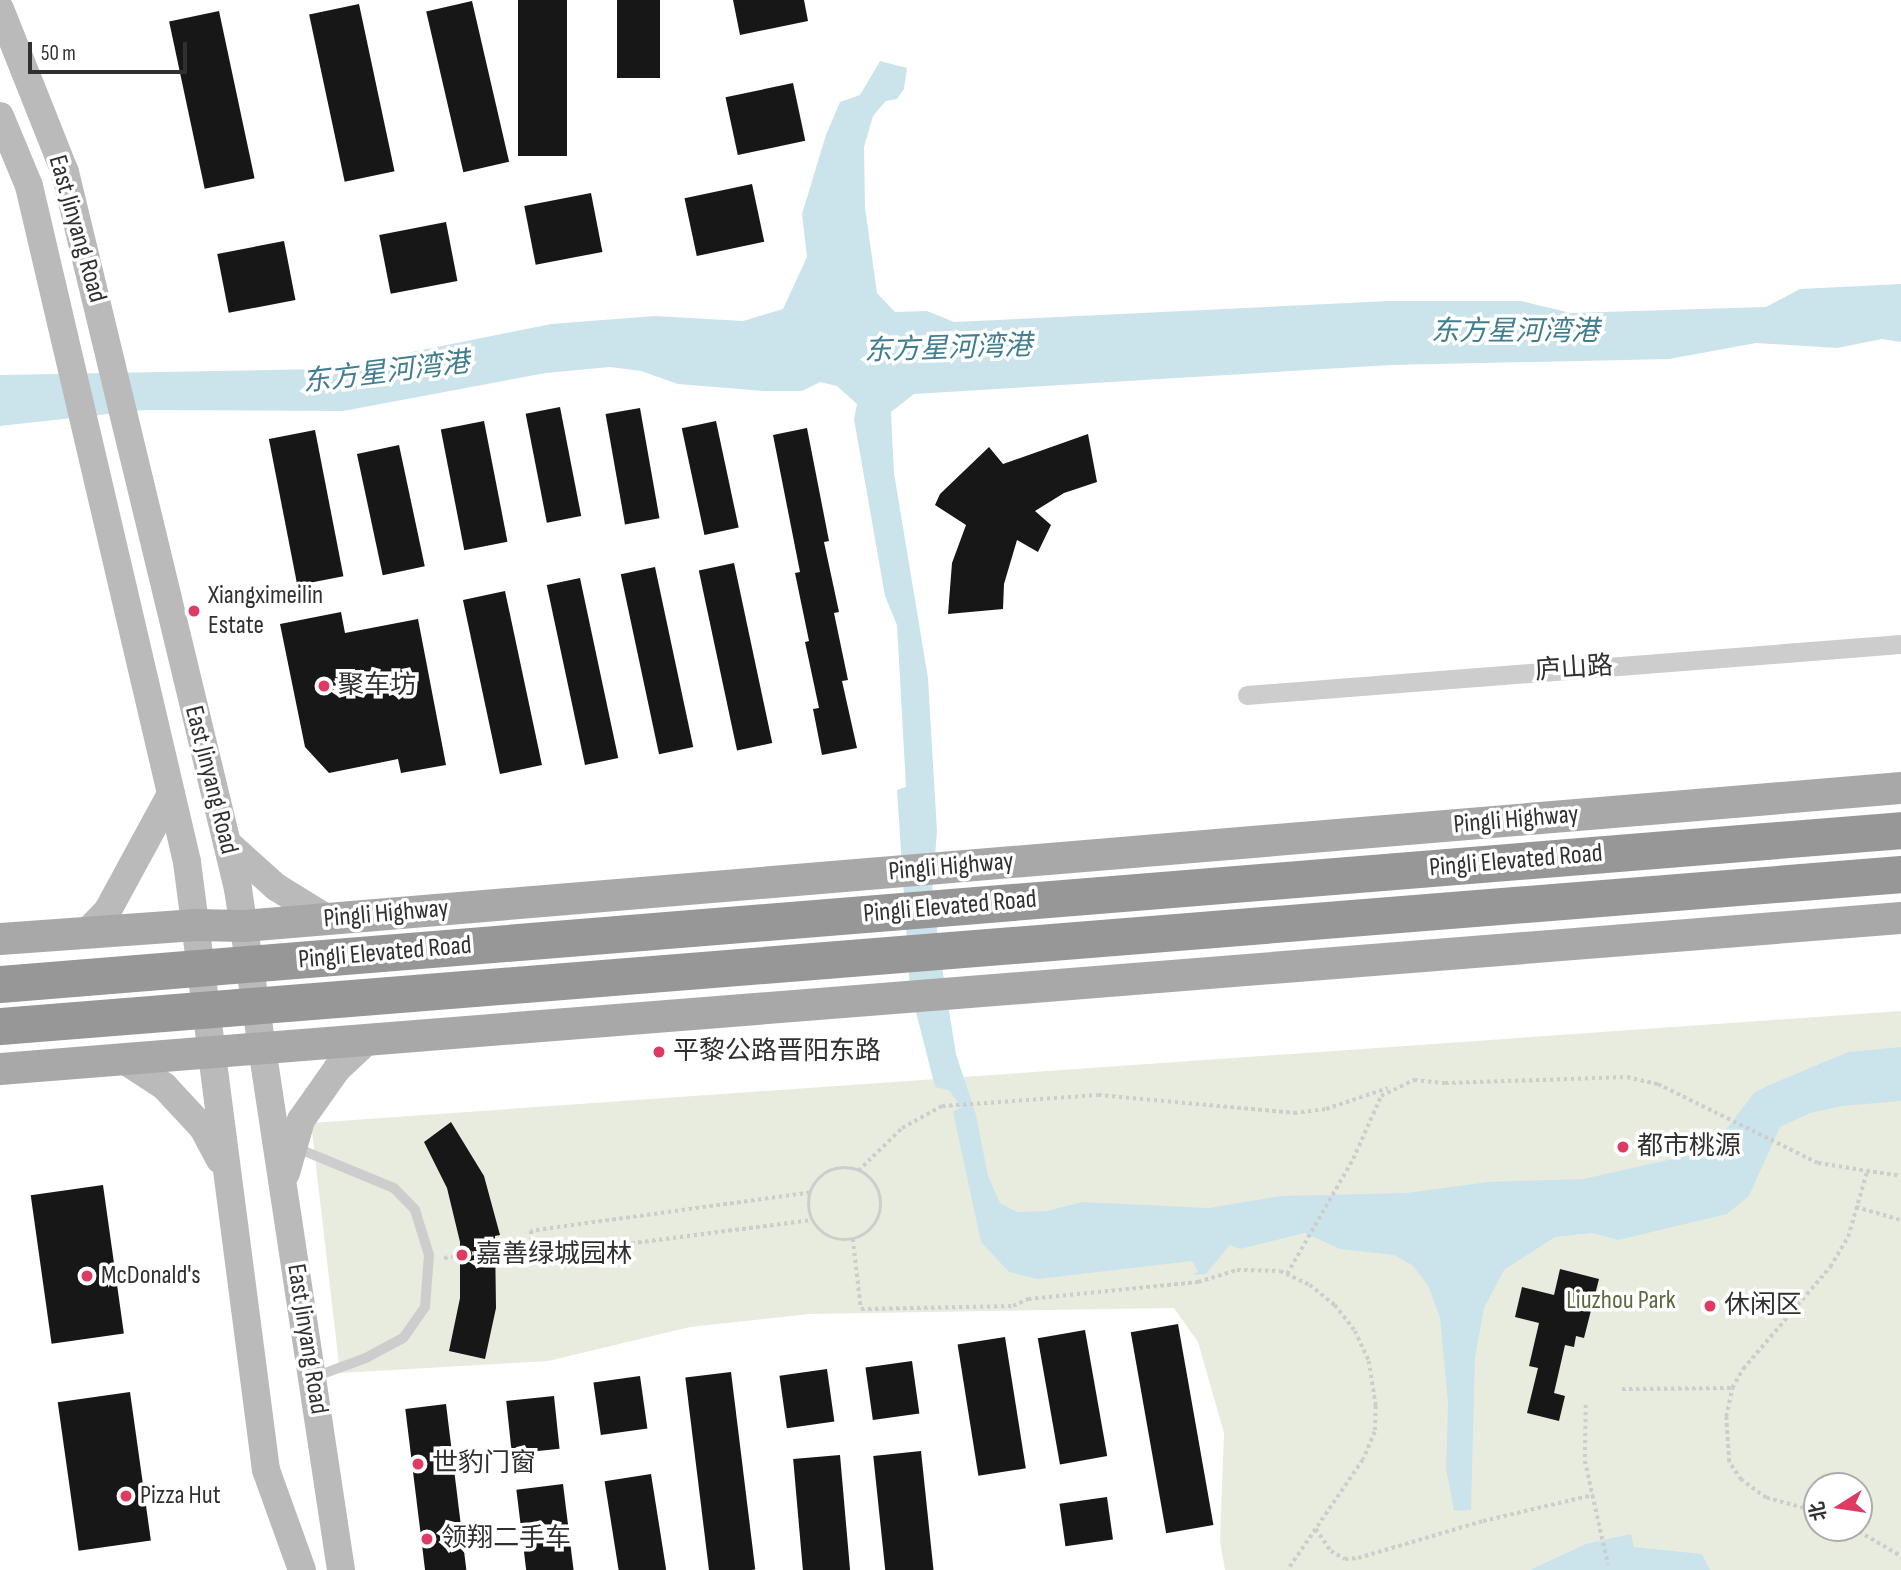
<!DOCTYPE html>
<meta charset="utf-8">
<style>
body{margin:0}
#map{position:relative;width:1901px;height:1570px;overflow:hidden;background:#fff;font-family:"Sofia Sans Condensed","Noto Sans SC",sans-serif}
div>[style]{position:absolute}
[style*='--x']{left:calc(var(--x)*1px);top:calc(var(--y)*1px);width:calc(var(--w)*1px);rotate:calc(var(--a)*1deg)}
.green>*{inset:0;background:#e8ecde}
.water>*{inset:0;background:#cbe4eb}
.building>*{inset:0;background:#171717;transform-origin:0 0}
.path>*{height:3.5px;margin-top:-1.75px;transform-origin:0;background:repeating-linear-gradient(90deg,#cdcdcd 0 3.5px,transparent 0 7px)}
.path>.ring{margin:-1.75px;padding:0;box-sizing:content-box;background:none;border:3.5px solid #cdcdcd;border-radius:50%}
.lane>*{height:10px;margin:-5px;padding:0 5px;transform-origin:5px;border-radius:5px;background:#cdcdcd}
.street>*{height:19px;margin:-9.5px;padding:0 9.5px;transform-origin:9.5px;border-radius:9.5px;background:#cdcdcd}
.secondary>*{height:28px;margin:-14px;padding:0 14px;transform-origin:14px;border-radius:14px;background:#bababa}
.primary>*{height:32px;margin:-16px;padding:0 16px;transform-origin:16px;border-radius:16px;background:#a8a8a8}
.highway-bridge>*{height:37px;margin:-18.5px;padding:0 18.5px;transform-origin:18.5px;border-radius:18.5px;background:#979797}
.dots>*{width:19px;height:19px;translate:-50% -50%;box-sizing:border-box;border:4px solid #fff;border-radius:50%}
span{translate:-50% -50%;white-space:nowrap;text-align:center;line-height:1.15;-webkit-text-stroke:7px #fff;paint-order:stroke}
.street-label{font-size:26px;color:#303030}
.poi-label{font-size:26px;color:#303030}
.left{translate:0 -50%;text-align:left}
.park-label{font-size:26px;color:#5a6a3e}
.water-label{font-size:28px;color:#407e8f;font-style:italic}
.north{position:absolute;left:1803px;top:1472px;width:70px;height:70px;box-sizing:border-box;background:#fff;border:2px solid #acacac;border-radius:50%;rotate:258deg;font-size:19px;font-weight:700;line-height:28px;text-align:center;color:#303030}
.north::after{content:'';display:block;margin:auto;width:24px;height:32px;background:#df3a62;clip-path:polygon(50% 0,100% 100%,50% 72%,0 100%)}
.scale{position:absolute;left:28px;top:42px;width:159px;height:32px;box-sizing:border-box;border:4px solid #303030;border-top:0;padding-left:9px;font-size:21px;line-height:24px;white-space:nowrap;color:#303030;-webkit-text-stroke:5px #fff;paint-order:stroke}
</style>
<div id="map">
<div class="green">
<i style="clip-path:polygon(evenodd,1901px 1011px,1901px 1570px,1225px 1570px,1220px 1541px,1224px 1433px,1198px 1342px,1174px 1308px,809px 1314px,690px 1327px,548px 1361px,340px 1373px,311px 1123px,1901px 1011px,1817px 1486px,1859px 1486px,1859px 1528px,1817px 1528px,1817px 1486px)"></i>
</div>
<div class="water">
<i style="clip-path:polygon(880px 61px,907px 68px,904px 89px,897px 99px,886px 101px,873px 116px,864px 147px,865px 207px,877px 293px,895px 312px,927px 311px,954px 322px,1389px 301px,1521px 301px,1571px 313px,1766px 307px,1800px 289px,1901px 284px,1901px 342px,1882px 339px,1837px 348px,1756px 343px,1669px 359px,1391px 365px,914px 394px,891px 412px,894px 473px,928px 678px,937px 831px,932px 894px,943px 973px,956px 1054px,976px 1115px,988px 1176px,1000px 1203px,1017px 1212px,1047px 1211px,1082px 1202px,1209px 1208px,1281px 1196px,1407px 1193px,1488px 1182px,1583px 1179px,1686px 1156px,1718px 1140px,1754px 1093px,1769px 1085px,1848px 1052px,1901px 1047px,1901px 1101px,1842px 1106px,1810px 1113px,1780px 1127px,1749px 1196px,1727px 1214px,1618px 1240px,1593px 1233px,1555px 1237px,1504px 1270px,1484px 1308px,1475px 1357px,1471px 1510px,1454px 1511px,1446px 1468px,1448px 1403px,1440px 1318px,1428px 1285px,1412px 1265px,1394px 1255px,1340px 1249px,1305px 1233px,1240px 1249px,1230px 1245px,1206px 1274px,1193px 1275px,1198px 1271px,1192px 1261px,1038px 1279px,1009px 1272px,981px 1242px,953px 1112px,961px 1107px,949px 1090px,935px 1087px,910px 988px,897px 790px,906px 787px,897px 625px,885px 596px,854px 419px,857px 404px,837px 386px,820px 382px,802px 391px,764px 391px,678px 384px,641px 371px,610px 367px,546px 373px,343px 411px,144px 410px,0 426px,0 375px,327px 369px,551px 324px,655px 316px,743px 321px,783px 309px,807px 257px,802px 214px,826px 135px,840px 102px,860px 95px)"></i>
<i style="clip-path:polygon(1631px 1534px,1634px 1547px,1702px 1554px,1710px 1570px,1530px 1570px,1586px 1544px)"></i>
</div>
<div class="building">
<i style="left:518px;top:0;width:49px;height:156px"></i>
<i style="left:617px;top:0;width:43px;height:78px"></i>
<i style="clip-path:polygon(733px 0,804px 0,808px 21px,740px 35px)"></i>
<i style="left:472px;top:1px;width:165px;height:47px;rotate:77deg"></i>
<i style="left:359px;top:4px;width:171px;height:51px;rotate:78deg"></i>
<i style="left:219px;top:11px;width:171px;height:51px;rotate:78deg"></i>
<i style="left:793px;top:83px;width:59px;height:69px;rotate:78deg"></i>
<i style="left:752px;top:184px;width:59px;height:69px;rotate:78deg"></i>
<i style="left:591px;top:193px;width:60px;height:68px;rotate:79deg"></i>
<i style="left:446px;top:222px;width:60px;height:68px;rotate:79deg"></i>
<i style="left:284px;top:241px;width:60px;height:68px;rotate:79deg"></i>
<i style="left:560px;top:407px;width:111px;height:35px;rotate:79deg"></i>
<i style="left:640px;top:408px;width:112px;height:35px;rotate:80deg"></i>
<i style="left:484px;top:421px;width:123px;height:44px;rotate:79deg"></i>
<i style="left:716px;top:421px;width:109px;height:35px;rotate:78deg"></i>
<i style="clip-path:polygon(807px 428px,829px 541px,824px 542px,839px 612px,834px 613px,848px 680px,842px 681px,857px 748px,822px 755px,813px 709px,819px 708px,805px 642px,809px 641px,795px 573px,800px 572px,773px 435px)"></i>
<i style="left:315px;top:430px;width:149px;height:47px;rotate:79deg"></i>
<i style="clip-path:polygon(1088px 434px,1097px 482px,1064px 493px,1035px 511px,1051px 525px,1038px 552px,1017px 540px,1004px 584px,1003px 609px,948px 614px,952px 563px,966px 525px,935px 505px,940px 494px,989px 447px,1003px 464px)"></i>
<i style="left:399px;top:445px;width:124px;height:43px;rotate:78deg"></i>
<i style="left:734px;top:563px;width:184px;height:36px;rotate:78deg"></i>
<i style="left:655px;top:567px;width:184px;height:35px;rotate:78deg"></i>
<i style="left:580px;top:578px;width:184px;height:34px;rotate:78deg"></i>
<i style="left:505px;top:591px;width:178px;height:43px;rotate:78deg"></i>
<i style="clip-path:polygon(341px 612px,345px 633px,418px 619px,446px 765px,401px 773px,398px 759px,329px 773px,305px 747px,280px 624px)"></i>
<i style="clip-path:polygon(451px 1122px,484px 1176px,500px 1235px,495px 1236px,496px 1308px,485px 1359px,449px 1351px,460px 1298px,460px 1242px,447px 1188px,424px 1142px)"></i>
<i style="left:103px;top:1185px;width:150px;height:73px;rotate:82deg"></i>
<i style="clip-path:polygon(1560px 1269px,1599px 1279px,1584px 1338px,1576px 1336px,1574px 1347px,1565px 1345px,1554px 1393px,1565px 1396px,1559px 1421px,1527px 1413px,1538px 1368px,1529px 1366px,1539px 1323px,1515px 1317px,1522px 1287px,1554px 1295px)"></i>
<i style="left:1178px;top:1324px;width:204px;height:48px;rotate:80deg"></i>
<i style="left:1085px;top:1330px;width:128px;height:48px;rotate:80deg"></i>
<i style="left:1005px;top:1337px;width:133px;height:48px;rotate:81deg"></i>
<i style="left:912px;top:1361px;width:53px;height:47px;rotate:82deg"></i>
<i style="left:827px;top:1369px;width:53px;height:48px;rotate:82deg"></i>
<i style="left:731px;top:1372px;width:199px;height:46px;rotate:83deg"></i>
<i style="left:640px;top:1376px;width:53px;height:47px;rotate:82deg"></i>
<i style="left:130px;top:1392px;width:150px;height:73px;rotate:82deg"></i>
<i style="left:554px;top:1396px;width:53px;height:48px;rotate:84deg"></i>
<i style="left:446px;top:1404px;width:167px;height:41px;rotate:83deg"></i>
<i style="left:921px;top:1451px;width:120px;height:48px;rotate:84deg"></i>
<i style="left:840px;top:1455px;width:116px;height:47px;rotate:85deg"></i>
<i style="left:651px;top:1474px;width:97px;height:47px;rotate:81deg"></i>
<i style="left:563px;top:1484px;width:87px;height:47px;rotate:83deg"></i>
<i style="left:1107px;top:1497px;width:43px;height:48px;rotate:82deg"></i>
</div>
<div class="path">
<i class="ring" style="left:809px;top:1168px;width:68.5px;height:68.5px"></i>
<i style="--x:858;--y:1171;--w:62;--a:-44.3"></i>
<i style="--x:902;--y:1128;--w:46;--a:-28.8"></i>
<i style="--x:942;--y:1106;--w:156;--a:-4"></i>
<i style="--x:1098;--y:1095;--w:197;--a:5.2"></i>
<i style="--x:1294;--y:1113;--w:32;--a:-7"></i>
<i style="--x:1326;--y:1109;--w:65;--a:-18.7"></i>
<i style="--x:810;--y:1193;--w:282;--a:172.2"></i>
<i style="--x:531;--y:1231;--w:25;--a:83"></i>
<i style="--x:534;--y:1256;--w:280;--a:-7.4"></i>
<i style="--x:1856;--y:1207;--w:47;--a:16.1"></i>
<i style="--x:853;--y:1239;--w:70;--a:83.5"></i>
<i style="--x:861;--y:1309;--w:152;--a:-1.1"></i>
<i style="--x:1013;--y:1306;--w:17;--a:-25"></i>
<i style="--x:1028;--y:1299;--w:171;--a:-5.7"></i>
<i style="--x:1198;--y:1282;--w:41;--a:-17.1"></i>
<i style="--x:1237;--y:1270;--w:43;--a:1.3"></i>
<i style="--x:1280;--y:1271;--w:33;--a:25"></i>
<i style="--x:1310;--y:1285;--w:32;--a:39"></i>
<i style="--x:1335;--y:1305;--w:33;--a:52"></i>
<i style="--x:1355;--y:1331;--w:33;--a:65"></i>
<i style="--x:1369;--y:1361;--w:46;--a:81.2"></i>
<i style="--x:1376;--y:1406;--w:26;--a:92"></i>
<i style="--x:1375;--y:1432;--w:30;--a:113"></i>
<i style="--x:1363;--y:1460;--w:133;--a:124.3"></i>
<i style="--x:444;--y:1258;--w:89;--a:-9"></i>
<i style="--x:1287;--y:1274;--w:133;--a:-60.1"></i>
<i style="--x:1353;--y:1159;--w:69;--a:-66"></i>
<i style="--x:1381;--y:1096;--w:37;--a:-26"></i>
<i style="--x:1414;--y:1080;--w:31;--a:6"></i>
<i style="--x:1445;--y:1083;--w:182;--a:-1.9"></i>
<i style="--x:1627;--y:1077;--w:32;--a:13"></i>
<i style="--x:1658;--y:1084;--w:178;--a:26.3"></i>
<i style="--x:1818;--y:1163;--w:84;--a:8.9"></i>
<i style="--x:1622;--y:1389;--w:110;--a:-0.5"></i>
<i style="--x:1586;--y:1405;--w:56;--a:91"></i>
<i style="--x:1585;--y:1461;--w:106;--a:77.4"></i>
<i style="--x:1817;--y:1512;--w:53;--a:-164.6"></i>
<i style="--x:1766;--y:1498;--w:31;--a:-144"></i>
<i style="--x:1741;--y:1480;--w:22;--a:-124"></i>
<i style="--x:1729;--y:1462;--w:45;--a:-93.8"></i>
<i style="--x:1726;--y:1417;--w:30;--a:-78"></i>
<i style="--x:1732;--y:1388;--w:22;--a:-60"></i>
<i style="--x:1743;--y:1369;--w:134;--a:-49.5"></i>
<i style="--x:1830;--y:1267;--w:35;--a:-59"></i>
<i style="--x:1848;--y:1237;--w:69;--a:-73.9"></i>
<i style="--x:1853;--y:1528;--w:56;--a:30.3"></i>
<i style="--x:1316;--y:1529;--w:27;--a:56"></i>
<i style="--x:1331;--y:1551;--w:16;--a:30"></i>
<i style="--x:1345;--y:1559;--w:13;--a:-4"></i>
<i style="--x:1358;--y:1558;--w:130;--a:-16.5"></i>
<i style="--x:1483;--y:1521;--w:113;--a:-13.3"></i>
</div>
<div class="lane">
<i style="--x:297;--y:1148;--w:105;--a:22.4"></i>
<i style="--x:394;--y:1188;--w:30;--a:46"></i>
<i style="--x:415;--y:1210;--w:47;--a:72.7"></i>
<i style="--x:429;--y:1255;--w:52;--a:94.4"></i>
<i style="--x:425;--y:1307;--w:38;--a:125"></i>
<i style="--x:403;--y:1338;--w:42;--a:151.6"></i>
<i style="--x:366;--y:1358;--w:55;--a:159.9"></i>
</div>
<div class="street">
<i style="--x:1247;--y:695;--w:656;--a:-4.46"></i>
</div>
<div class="secondary">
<i style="--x:0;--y:9;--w:175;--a:68.3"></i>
<i style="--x:65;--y:172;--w:738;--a:76.43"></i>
<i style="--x:238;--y:889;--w:689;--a:81.4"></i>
<i style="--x:0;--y:116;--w:76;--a:67.5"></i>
<i style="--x:29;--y:186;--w:694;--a:76.84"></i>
<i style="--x:187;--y:862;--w:613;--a:82.6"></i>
<i style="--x:266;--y:1470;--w:106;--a:70.2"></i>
<i style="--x:227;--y:843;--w:66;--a:41.9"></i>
<i style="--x:276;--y:887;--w:61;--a:31.6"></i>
<i style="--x:87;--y:932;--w:30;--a:-46"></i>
<i style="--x:108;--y:910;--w:132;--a:-61.5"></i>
<i style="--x:124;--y:1060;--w:48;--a:33"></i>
<i style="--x:164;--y:1086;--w:57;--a:47.1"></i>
<i style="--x:203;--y:1128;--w:36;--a:62"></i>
<i style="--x:286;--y:1173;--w:55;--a:-74.2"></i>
<i style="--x:301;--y:1120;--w:62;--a:-54.8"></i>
<i style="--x:337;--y:1069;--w:38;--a:-43"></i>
</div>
<div class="primary">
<i style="--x:0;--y:939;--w:196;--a:-4.1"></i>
<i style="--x:195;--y:925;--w:49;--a:1.2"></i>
<i style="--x:244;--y:926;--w:1663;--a:-4.76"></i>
<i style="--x:0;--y:1069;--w:1907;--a:-4.54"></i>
</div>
<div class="highway-bridge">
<i style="--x:0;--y:984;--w:1907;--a:-4.63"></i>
<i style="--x:0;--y:1026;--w:1907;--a:-4.57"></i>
</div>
<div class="dots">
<i style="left:194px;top:611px;background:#df3a62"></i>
<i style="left:324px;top:686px;background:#df3a62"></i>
<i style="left:659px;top:1052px;background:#df3a62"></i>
<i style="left:1623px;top:1147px;background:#df3a62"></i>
<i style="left:462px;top:1255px;background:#df3a62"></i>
<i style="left:87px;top:1276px;background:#df3a62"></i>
<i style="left:1710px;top:1306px;background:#df3a62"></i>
<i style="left:418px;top:1464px;background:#df3a62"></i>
<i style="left:126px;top:1496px;background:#df3a62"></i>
<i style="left:427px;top:1539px;background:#df3a62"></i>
</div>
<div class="street-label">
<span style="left:77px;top:229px;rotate:74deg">East Jinyang Road</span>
<span style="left:1574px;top:669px;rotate:-4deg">庐山路</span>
<span style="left:211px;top:780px;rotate:76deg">East Jinyang Road</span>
<span style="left:1516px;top:820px;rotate:-5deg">Pingli Highway</span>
<span style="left:1516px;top:861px;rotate:-5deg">Pingli Elevated Road</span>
<span style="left:951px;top:867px;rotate:-5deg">Pingli Highway</span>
<span style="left:950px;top:907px;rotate:-5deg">Pingli Elevated Road</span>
<span style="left:386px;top:914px;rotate:-5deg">Pingli Highway</span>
<span style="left:385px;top:953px;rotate:-5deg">Pingli Elevated Road</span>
<span style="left:307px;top:1339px;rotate:81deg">East Jinyang Road</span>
</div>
<div class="poi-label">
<span class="left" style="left:208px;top:611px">Xiangximeilin<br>Estate</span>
<span class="left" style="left:338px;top:686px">聚车坊</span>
<span class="left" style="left:673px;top:1052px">平黎公路晋阳东路</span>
<span class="left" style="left:1637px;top:1147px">都市桃源</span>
<span class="left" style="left:476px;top:1255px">嘉善绿城园林</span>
<span class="left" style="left:101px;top:1276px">McDonald's</span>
<span class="left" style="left:1724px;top:1306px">休闲区</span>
<span class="left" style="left:432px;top:1464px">世豹门窗</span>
<span class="left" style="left:140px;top:1496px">Pizza Hut</span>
<span class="left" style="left:441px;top:1539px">领翔二手车</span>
</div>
<div class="park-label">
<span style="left:1621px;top:1301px">Liuzhou Park</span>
</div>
<div class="water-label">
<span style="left:1515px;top:332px">东方星河湾港</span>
<span style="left:948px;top:349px;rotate:-2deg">东方星河湾港</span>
<span style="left:386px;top:373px;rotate:-7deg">东方星河湾港</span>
</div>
<div class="north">北</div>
<div class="scale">50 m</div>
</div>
